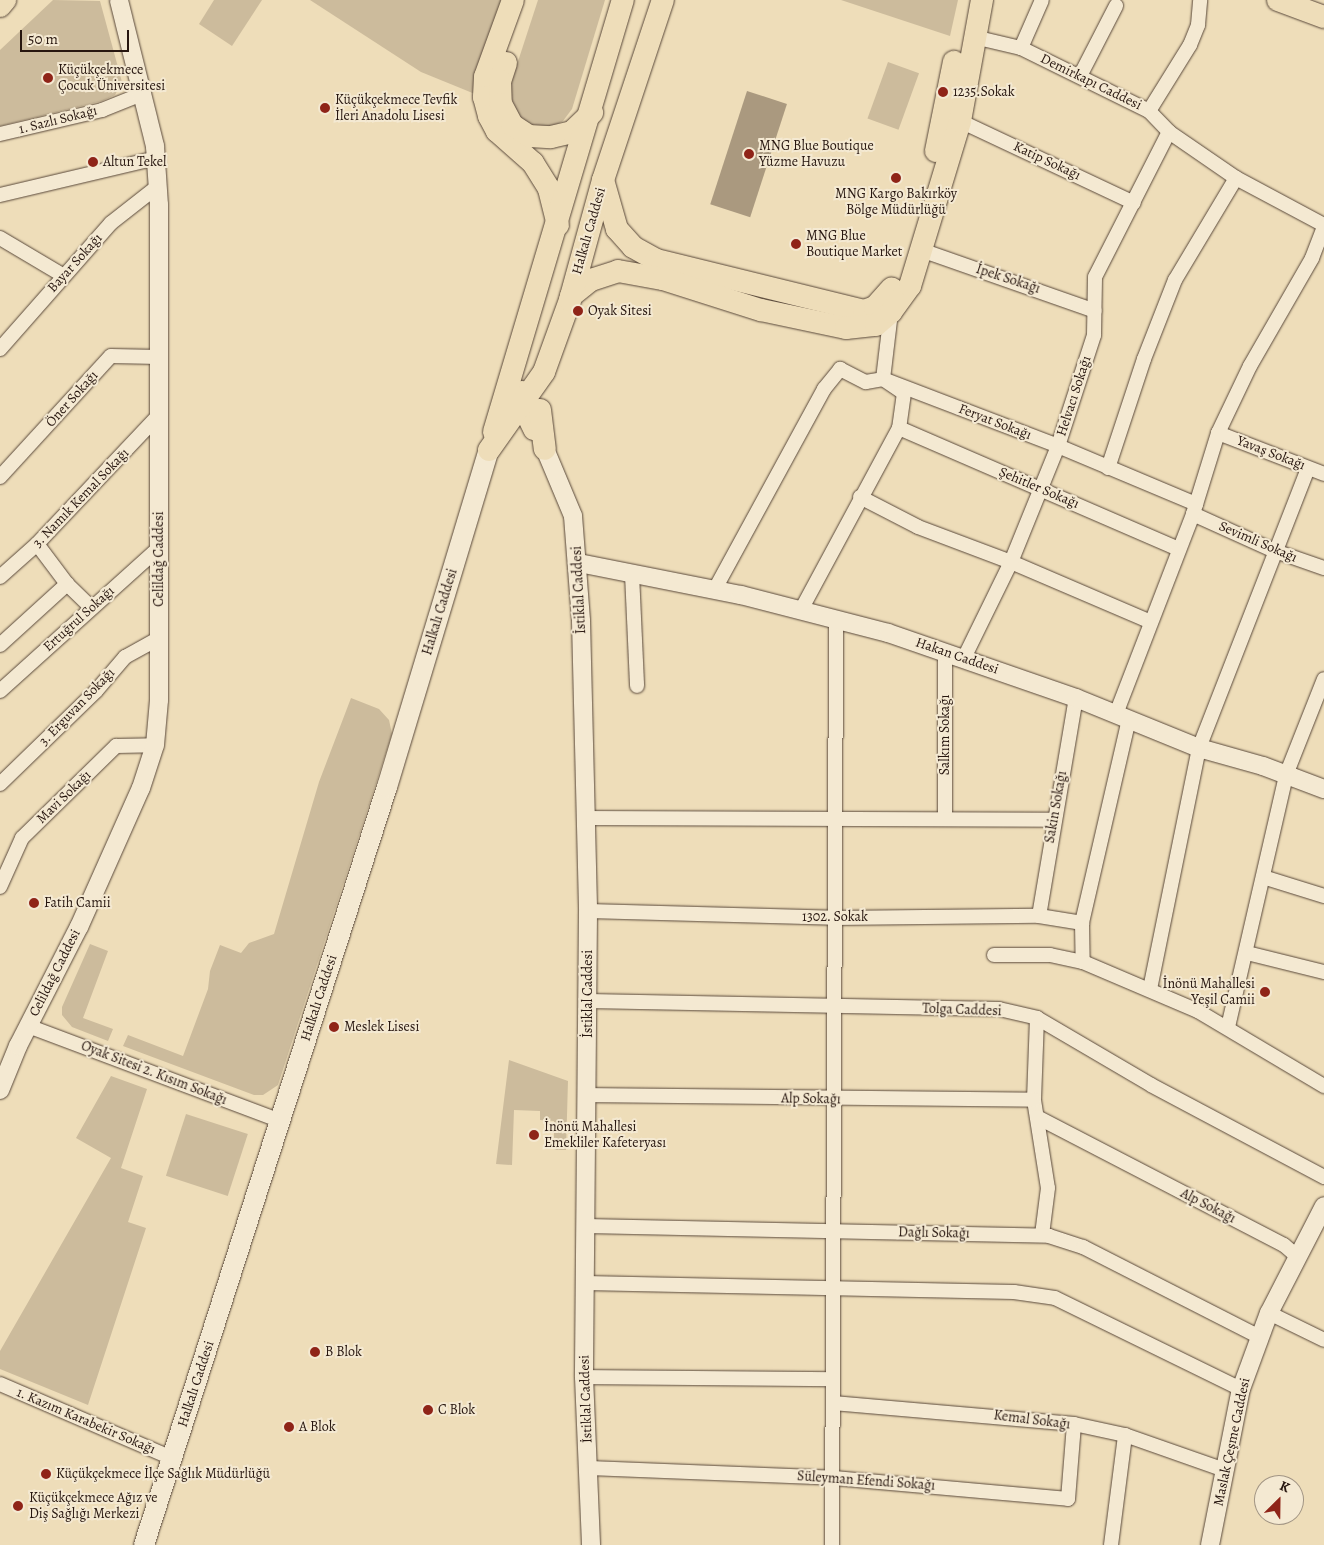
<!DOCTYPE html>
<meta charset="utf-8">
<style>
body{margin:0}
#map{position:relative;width:1324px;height:1545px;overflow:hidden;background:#eeddb9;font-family:Alegreya,serif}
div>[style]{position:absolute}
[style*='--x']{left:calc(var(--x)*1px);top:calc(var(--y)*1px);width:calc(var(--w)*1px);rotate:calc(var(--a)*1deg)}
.green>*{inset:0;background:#ccbb9c;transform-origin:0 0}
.water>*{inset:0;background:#aa997f;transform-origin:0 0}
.roads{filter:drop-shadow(0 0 1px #59483a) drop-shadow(0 0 1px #59483a)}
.minor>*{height:14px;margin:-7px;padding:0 7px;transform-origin:7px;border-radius:7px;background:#f4e9d2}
.tertiary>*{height:18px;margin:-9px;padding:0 9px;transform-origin:9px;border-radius:9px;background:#f4e9d2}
.secondary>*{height:20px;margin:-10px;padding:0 10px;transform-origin:10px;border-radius:10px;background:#f4e9d2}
.primary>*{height:22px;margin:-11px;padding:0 11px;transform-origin:11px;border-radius:11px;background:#eeddb9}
.dots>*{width:14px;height:14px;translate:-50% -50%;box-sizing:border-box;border:2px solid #f4e9d2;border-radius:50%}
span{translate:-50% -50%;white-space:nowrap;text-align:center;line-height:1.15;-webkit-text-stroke:4px #f4e9d2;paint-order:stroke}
.poi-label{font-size:14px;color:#27160f}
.left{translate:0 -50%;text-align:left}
.right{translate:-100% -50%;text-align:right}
.street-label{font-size:14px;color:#27160f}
.north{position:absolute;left:1254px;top:1475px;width:50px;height:50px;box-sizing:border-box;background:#f4e9d2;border:1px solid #a29584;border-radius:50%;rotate:23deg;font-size:14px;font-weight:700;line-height:20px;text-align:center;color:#27160f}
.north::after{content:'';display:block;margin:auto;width:18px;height:22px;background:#8f2418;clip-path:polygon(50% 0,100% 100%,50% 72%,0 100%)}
.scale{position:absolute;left:20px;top:30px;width:109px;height:22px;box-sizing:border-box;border:2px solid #27160f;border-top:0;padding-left:6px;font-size:15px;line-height:18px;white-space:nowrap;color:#27160f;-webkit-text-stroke:4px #f4e9d2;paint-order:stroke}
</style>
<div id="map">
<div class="green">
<i style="clip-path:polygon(53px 0,100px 1px,122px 82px,115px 95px,102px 101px,0 126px,0 50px)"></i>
<i style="clip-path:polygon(214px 0,262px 0,232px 46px,199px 24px)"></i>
<i style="clip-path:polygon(310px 0,503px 0,475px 94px,421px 72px)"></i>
<i style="clip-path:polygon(538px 0,605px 0,572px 109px,563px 121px,552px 127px,539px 128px,526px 123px,516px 113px,509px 89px)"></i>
<i style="clip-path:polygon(841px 0,958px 0,950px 36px)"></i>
<i style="left:888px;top:62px;width:33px;height:60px;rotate:20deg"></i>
<i style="clip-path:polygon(351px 698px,379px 709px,389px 720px,392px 734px,278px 1085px,263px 1095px,254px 1095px,123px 1046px,128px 1035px,183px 1056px,208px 989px,210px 971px,220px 945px,241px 953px,249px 943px,274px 934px,319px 782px)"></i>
<i style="clip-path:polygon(90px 944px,108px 951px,83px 1018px,113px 1029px,108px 1041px,72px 1027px,62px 1015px,62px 1007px)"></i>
<i style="clip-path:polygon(509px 1060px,568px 1081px,566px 1150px,554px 1150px,554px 1121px,540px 1120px,540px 1111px,514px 1110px,512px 1165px,496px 1164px)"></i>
<i style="clip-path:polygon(111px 1076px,147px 1089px,121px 1168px,143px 1176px,128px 1222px,146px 1228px,88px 1405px,0 1369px,0 1351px,111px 1158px,76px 1138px)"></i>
<i style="left:186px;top:1114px;width:65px;height:65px;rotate:18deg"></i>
</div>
<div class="water">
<i style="left:747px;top:91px;width:42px;height:119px;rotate:18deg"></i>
</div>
<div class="roads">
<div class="minor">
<i style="--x:974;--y:37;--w:48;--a:13.2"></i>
<i style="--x:1021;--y:48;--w:143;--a:26.2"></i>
<i style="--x:1149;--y:111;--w:29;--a:46"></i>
<i style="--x:1169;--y:132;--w:81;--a:34.5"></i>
<i style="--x:1236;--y:178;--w:100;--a:28.1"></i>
<i style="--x:1021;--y:48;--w:52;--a:-66.4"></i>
<i style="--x:1080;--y:76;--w:79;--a:-62.8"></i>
<i style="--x:1149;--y:111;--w:78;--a:-58.2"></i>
<i style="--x:1190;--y:45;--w:22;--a:-68"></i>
<i style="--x:1198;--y:25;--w:25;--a:-85"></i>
<i style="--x:960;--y:121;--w:192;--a:25.2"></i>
<i style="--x:0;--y:134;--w:105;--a:-13.2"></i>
<i style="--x:102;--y:110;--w:45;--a:-22"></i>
<i style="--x:0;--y:195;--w:160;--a:-13.3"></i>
<i style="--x:0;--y:238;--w:74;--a:30.7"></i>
<i style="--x:921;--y:250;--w:184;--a:19.3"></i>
<i style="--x:891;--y:312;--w:67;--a:96.8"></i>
<i style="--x:883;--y:379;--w:187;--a:20.9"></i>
<i style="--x:1058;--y:446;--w:150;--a:22.8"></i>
<i style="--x:0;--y:349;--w:168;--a:-48.6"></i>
<i style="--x:111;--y:223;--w:60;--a:-38.2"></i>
<i style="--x:899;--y:428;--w:304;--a:23.4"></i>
<i style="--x:1218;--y:433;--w:114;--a:21.1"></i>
<i style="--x:1108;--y:468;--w:115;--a:-71.7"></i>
<i style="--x:1144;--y:359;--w:85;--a:-68.6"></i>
<i style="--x:1175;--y:280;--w:119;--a:-59.1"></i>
<i style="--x:0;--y:477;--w:164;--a:-47.5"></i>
<i style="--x:111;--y:356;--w:48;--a:1.2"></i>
<i style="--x:860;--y:497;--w:65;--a:27.3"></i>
<i style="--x:918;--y:527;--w:99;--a:20.6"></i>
<i style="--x:1011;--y:562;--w:152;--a:23.2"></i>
<i style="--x:1193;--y:514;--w:90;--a:24.3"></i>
<i style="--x:1275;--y:551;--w:52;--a:19.1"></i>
<i style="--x:37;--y:544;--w:50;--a:53.1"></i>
<i style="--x:67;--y:584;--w:33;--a:44"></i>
<i style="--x:632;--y:574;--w:112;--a:87.4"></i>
<i style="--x:0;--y:577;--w:50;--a:-41.7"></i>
<i style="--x:37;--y:544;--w:178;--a:-46.6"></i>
<i style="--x:715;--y:589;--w:228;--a:-61.4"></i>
<i style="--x:824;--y:389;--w:26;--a:-51"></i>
<i style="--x:840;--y:369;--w:29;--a:27"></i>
<i style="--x:866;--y:382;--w:17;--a:-10"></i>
<i style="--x:883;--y:379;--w:25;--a:34"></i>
<i style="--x:904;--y:393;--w:35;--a:98"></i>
<i style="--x:899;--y:428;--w:207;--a:118.3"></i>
<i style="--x:0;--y:645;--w:91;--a:-42.3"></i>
<i style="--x:945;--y:652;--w:165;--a:90"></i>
<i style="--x:964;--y:658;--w:107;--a:-63.9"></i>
<i style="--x:1011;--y:562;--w:125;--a:-67.9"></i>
<i style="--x:1058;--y:446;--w:117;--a:-72"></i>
<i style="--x:1094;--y:335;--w:58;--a:-89"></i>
<i style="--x:1095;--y:277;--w:163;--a:-63"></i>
<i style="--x:0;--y:691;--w:214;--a:-42"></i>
<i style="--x:1116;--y:714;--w:214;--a:-68.9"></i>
<i style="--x:1193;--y:514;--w:85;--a:-72.8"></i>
<i style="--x:1218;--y:433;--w:74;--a:-64.5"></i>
<i style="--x:1250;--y:366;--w:125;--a:-60.1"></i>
<i style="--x:1312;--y:258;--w:33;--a:-69"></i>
<i style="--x:1129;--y:719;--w:209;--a:103"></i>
<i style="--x:1082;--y:923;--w:39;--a:89"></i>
<i style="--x:1083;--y:962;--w:125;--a:23.1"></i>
<i style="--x:1198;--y:1011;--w:147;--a:30.8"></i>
<i style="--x:0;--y:784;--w:134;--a:-44.1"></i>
<i style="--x:96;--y:691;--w:45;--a:-49.5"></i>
<i style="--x:125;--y:657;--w:39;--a:-29"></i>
<i style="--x:587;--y:818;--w:466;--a:0.2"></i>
<i style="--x:1263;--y:877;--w:64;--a:17.3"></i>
<i style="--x:0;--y:887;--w:54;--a:-65.8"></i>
<i style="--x:22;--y:838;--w:132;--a:-44.4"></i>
<i style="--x:116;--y:746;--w:39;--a:-1"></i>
<i style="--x:588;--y:911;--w:246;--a:1.6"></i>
<i style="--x:834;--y:918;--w:205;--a:-0.6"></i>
<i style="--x:1039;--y:916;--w:44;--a:9.2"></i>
<i style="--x:1039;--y:916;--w:221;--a:-80.4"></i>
<i style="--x:1247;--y:953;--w:79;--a:13.9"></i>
<i style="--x:994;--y:955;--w:56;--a:0"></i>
<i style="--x:1050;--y:955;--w:34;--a:12"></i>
<i style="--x:1150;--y:989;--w:246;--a:-78.5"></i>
<i style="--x:1199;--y:748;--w:300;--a:-68.7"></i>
<i style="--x:588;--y:1001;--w:411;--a:1.1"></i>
<i style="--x:999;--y:1009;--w:39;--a:13"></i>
<i style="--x:1037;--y:1018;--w:132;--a:30.4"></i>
<i style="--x:1151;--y:1085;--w:196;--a:28"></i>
<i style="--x:1037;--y:1018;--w:82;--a:92.1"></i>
<i style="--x:1034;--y:1100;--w:89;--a:81"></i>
<i style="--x:1048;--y:1188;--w:47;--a:97.3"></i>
<i style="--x:28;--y:1026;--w:270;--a:20.6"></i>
<i style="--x:1228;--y:1027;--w:259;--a:-77"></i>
<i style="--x:1286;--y:775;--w:103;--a:-68.4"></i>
<i style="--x:588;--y:1095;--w:446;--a:0.6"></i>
<i style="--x:1037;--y:1117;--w:278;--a:27.4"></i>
<i style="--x:1284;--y:1245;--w:18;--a:41"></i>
<i style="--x:586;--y:1226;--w:463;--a:1.2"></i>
<i style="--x:1049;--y:1236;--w:36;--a:18"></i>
<i style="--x:1083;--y:1247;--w:199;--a:27"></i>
<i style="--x:585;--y:1283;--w:429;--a:1.2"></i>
<i style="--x:1014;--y:1292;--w:41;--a:8.3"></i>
<i style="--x:1055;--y:1298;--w:207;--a:26.1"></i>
<i style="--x:1269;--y:1313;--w:61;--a:26.1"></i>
<i style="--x:584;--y:1377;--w:247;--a:0.5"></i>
<i style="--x:0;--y:1384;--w:187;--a:23.3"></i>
<i style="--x:833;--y:1403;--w:242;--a:5"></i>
<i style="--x:1074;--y:1424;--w:52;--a:12.2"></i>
<i style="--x:1125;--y:1435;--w:106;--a:19.3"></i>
<i style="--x:589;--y:1468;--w:245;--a:2.3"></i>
<i style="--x:834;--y:1478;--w:235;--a:5.1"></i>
<i style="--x:1068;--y:1499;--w:75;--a:-85.4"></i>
<i style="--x:832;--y:1545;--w:925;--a:-89.75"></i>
<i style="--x:1111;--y:1545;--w:111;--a:-82.7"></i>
</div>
<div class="tertiary">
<i style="--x:545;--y:449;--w:73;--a:67.3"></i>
<i style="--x:573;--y:516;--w:105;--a:85.6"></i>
<i style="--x:581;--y:621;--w:290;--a:88.6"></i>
<i style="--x:588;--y:911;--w:466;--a:90.5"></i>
<i style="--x:584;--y:1377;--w:168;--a:87.6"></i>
<i style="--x:579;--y:563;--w:165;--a:11.2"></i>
<i style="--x:741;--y:595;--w:152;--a:14.5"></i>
<i style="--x:888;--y:633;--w:199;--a:19.1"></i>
<i style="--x:1076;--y:698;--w:133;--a:22.1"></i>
<i style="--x:1199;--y:748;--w:66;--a:15.7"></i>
<i style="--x:1263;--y:766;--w:65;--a:20.7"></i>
<i style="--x:0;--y:1090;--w:48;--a:-67.8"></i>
<i style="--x:18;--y:1046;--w:134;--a:-62.9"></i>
<i style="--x:79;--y:927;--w:152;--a:-66"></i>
<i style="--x:141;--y:788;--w:45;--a:-72"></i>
<i style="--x:155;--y:745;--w:45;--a:-84.9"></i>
<i style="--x:159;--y:700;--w:495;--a:-90"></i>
<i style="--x:159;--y:205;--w:59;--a:-93.9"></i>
<i style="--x:155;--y:146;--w:150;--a:-103.9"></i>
<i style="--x:1210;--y:1545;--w:159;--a:-78.8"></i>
<i style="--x:1241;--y:1389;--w:81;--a:-69.8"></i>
<i style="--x:1269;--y:1313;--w:120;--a:-62.8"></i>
</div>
<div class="secondary">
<i style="--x:144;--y:1545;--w:796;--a:-72.23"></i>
<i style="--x:387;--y:787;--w:352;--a:-73.2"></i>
</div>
<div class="primary">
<i style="--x:513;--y:0;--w:82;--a:110"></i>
<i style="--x:485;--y:77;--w:20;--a:93"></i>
<i style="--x:484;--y:97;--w:20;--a:75"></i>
<i style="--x:489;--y:116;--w:17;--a:62"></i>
<i style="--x:497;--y:131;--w:48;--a:41.6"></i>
<i style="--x:533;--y:163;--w:31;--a:58"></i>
<i style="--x:549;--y:189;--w:37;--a:76"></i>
<i style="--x:1278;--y:0;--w:49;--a:20.3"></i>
<i style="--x:0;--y:6;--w:8;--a:-50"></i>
<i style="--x:506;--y:63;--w:19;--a:108"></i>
<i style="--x:500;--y:81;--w:23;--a:88"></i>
<i style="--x:501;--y:104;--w:24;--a:62"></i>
<i style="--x:512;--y:125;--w:20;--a:33"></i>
<i style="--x:529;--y:136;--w:22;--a:3"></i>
<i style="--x:551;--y:137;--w:22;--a:-13"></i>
<i style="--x:572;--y:132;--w:28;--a:-44"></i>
<i style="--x:936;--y:151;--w:91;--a:-78.6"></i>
<i style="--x:603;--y:180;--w:51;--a:74.1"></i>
<i style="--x:617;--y:229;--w:24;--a:48"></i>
<i style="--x:633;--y:247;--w:26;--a:29"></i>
<i style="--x:656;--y:260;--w:214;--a:13.8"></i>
<i style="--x:864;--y:311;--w:12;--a:-20"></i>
<i style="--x:875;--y:307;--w:25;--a:-48"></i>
<i style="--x:571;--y:296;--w:26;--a:-39"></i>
<i style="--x:591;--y:280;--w:28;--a:-18"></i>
<i style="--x:618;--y:271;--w:46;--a:10.1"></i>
<i style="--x:663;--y:279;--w:103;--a:17.6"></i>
<i style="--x:761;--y:310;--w:87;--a:12"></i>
<i style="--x:846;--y:328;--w:30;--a:-6"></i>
<i style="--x:876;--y:325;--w:20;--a:-41"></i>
<i style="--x:891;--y:312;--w:32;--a:-54"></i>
<i style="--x:910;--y:286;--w:172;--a:-73.1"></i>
<i style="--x:960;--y:121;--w:123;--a:-79.7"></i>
<i style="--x:522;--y:392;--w:12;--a:90"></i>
<i style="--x:522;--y:404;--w:28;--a:64"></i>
<i style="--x:540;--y:410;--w:39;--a:83"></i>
<i style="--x:494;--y:432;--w:451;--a:-73.4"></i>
<i style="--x:489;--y:450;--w:95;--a:-54.8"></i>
<i style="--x:544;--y:372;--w:77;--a:-70.1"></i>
<i style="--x:570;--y:300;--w:124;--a:-74.6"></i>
<i style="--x:603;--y:180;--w:190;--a:-71.6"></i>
</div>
</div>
<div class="dots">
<i style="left:48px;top:78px;background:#8f2418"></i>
<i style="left:943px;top:92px;background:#8f2418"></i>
<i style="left:325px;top:108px;background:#8f2418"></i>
<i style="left:749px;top:154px;background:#8f2418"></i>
<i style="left:93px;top:162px;background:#8f2418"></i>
<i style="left:896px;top:178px;background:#8f2418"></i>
<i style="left:796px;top:244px;background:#8f2418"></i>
<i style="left:578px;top:311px;background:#8f2418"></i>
<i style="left:34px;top:903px;background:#8f2418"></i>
<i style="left:1265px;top:992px;background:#8f2418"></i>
<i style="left:334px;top:1027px;background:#8f2418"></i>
<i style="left:534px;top:1135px;background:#8f2418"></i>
<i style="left:315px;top:1352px;background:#8f2418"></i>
<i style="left:428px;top:1410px;background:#8f2418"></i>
<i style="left:289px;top:1427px;background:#8f2418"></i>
<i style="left:46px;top:1474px;background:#8f2418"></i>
<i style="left:18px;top:1506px;background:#8f2418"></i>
</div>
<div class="poi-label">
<span class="left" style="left:58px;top:78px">Küçükçekmece<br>Çocuk Üniversitesi</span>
<span class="left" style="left:953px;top:92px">1235.Sokak</span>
<span class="left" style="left:335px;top:108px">Küçükçekmece Tevfik<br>İleri Anadolu Lisesi</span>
<span class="left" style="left:759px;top:154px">MNG Blue Boutique<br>Yüzme Havuzu</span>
<span class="left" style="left:103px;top:162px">Altun Tekel</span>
<span style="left:896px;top:202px">MNG Kargo Bakırköy<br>Bölge Müdürlüğü</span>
<span class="left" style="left:806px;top:244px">MNG Blue<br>Boutique Market</span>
<span class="left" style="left:588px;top:311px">Oyak Sitesi</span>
<span class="left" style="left:44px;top:903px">Fatih Camii</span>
<span class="right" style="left:1255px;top:992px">İnönü Mahallesi<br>Yeşil Camii</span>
<span class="left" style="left:344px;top:1027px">Meslek Lisesi</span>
<span class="left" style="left:544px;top:1135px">İnönü Mahallesi<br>Emekliler Kafeteryası</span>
<span class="left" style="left:325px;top:1352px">B Blok</span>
<span class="left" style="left:438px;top:1410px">C Blok</span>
<span class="left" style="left:299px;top:1427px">A Blok</span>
<span class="left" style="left:56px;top:1474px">Küçükçekmece İlçe Sağlık Müdürlüğü</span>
<span class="left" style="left:29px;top:1506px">Küçükçekmece Ağız ve<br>Diş Sağlığı Merkezi</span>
</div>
<div class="street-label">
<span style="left:1091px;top:82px;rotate:26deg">Demirkapı Caddesi</span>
<span style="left:58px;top:120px;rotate:-14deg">1. Sazlı Sokağı</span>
<span style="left:1047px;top:161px;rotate:25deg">Katip Sokağı</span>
<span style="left:589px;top:231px;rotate:-74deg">Halkalı Caddesi</span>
<span style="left:75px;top:263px;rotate:-48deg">Bayar Sokağı</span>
<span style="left:1008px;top:279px;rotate:18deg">İpek Sokağı</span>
<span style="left:1074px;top:396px;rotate:-72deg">Helvacı Sokağı</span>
<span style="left:72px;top:399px;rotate:-48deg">Öner Sokağı</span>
<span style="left:995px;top:422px;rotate:21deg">Feryat Sokağı</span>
<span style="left:1271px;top:453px;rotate:21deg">Yavaş Sokağı</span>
<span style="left:1039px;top:488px;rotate:23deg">Şehitler Sokağı</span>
<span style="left:81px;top:498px;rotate:-46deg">3. Namık Kemal Sokağı</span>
<span style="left:1258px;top:542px;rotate:23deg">Sevimli Sokağı</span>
<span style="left:159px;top:559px;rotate:-90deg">Celildağ Caddesi</span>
<span style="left:579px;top:590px;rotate:-93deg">İstiklal Caddesi</span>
<span style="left:440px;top:612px;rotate:-73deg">Halkalı Caddesi</span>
<span style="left:79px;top:619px;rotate:-42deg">Ertuğrul Sokağı</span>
<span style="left:957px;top:656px;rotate:19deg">Hakan Caddesi</span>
<span style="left:77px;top:707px;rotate:-46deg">3. Erguvan Sokağı</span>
<span style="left:945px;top:735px;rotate:-90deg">Salkım Sokağı</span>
<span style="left:64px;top:797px;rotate:-44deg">Mavi Sokağı</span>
<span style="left:1056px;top:807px;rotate:-80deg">Sakin Sokağı</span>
<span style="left:835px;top:917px">1302. Sokak</span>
<span style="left:55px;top:973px;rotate:-63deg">Celildağ Caddesi</span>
<span style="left:588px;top:994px;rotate:-90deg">İstiklal Caddesi</span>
<span style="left:319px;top:998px;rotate:-72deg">Halkalı Caddesi</span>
<span style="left:962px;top:1010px;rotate:2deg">Tolga Caddesi</span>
<span style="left:154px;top:1073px;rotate:21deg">Oyak Sitesi 2. Kısım Sokağı</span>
<span style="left:811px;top:1099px;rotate:1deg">Alp Sokağı</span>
<span style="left:1208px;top:1206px;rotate:27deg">Alp Sokağı</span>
<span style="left:934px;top:1233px;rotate:1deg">Dağlı Sokağı</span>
<span style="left:196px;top:1384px;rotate:-72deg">Halkalı Caddesi</span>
<span style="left:586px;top:1399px;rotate:-92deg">İstiklal Caddesi</span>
<span style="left:1032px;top:1420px;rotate:7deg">Kemal Sokağı</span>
<span style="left:86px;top:1421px;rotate:23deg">1. Kazım Karabekir Sokağı</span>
<span style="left:1232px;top:1442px;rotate:-78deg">Maslak Çeşme Caddesi</span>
<span style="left:866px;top:1481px;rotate:4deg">Süleyman Efendi Sokağı</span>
</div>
<div class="north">K</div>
<div class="scale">50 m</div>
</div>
